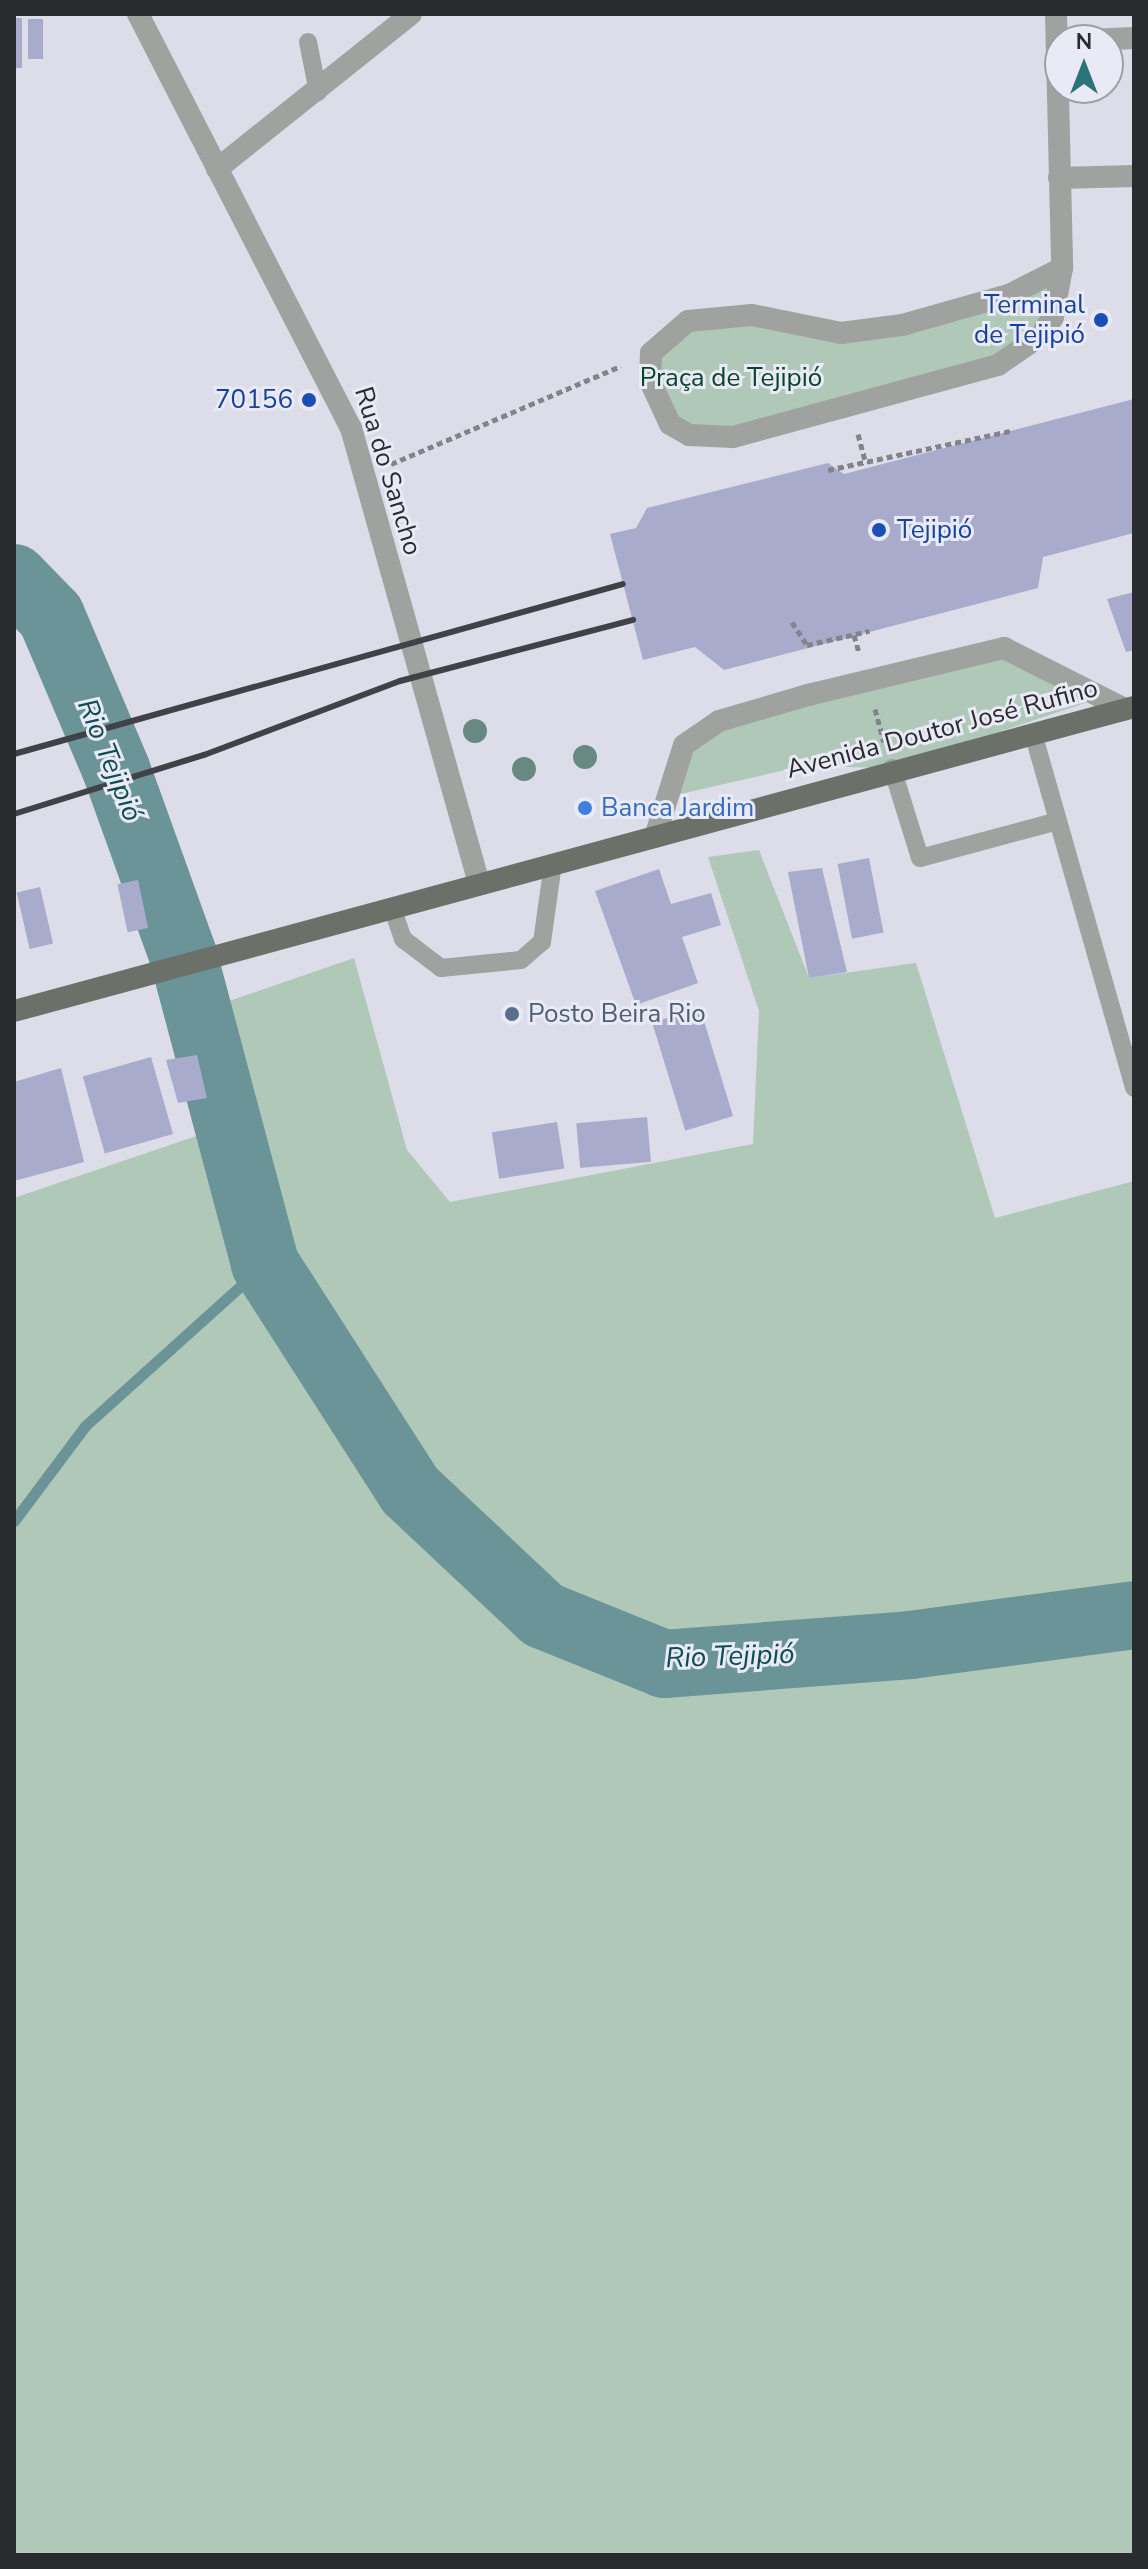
<!DOCTYPE html>
<meta charset="utf-8">
<style>
body{margin:0}
#map{position:relative;width:1148px;height:2569px;overflow:hidden;background:#dcdde9;font-family:"Nunito Sans",sans-serif}
div>[style]{position:absolute}
[style*='--x']{left:calc(var(--x)*1px);top:calc(var(--y)*1px);width:calc(var(--w)*1px);rotate:calc(var(--a)*1deg)}
.green>*{inset:0;background:#b0c8b8}
.stream>*{height:11px;margin:-5.5px;padding:0 5.5px;transform-origin:5.5px;border-radius:5.5px;background:#6a9498}
.river>*{height:68px;margin:-34px;padding:0 34px;transform-origin:34px;border-radius:34px;background:#6a9498}
.building>*{inset:0;background:#a8abcb;transform-origin:0 0}
.path>*{height:5px;margin-top:-2.5px;transform-origin:0;background:repeating-linear-gradient(90deg,#82838b 0 6px,transparent 0 10px)}
.service>*{height:18px;margin:-9px;padding:0 9px;transform-origin:9px;border-radius:9px;background:#9fa29e}
.minor>*{height:22px;margin:-11px;padding:0 11px;transform-origin:11px;border-radius:11px;background:#9fa29e}
.tertiary>*{height:22px;margin:-11px;padding:0 11px;transform-origin:11px;border-radius:11px;background:#9fa29e}
.primary>*{height:22px;margin:-11px;padding:0 11px;transform-origin:11px;border-radius:11px;background:#6b7168}
.rail>*{height:6px;margin:-3px;padding:0 3px;transform-origin:3px;border-radius:3px;background:#414247}
.trees>*{width:24px;height:24px;margin:-12px;border-radius:50%;background:#68897f}
.dots>*{width:22px;height:22px;translate:-50% -50%;box-sizing:border-box;border:4px solid #e9eaf6;border-radius:50%}
span{translate:-50% -50%;white-space:nowrap;text-align:center;line-height:1.15;-webkit-text-stroke:6px #e9eaf6;paint-order:stroke}
.transit-label{font-size:26px;color:#164399}
.right{translate:-100% -50%;text-align:right}
.left{translate:0 -50%;text-align:left}
.park-label{font-size:26px;color:#094529}
.street-label{font-size:26px;color:#2a2b2f}
.shop-label{font-size:26px;color:#366cbe}
.service-label{font-size:26px;color:#4e5e75}
.water-label{font-size:28px;color:#0d4d53;font-style:italic}
.frame{position:absolute;inset:0;border:16px solid #2a2b2f;pointer-events:none}
.north{position:absolute;left:1044px;top:24px;width:80px;height:80px;box-sizing:border-box;background:#e9eaf6;border:2px solid #9d9ea6;border-radius:50%;rotate:0deg;font-size:22px;font-weight:700;line-height:32px;text-align:center;color:#2a2b2f}
.north::after{content:'';display:block;margin:auto;width:28px;height:36px;background:#2b747c;clip-path:polygon(50% 0,100% 100%,50% 72%,0 100%)}
</style>
<div id="map">
<div class="green">
<i style="clip-path:polygon(1063px 276px,1055px 320px,964px 383px,851px 416px,734px 444px,695px 440px,653px 384px,667px 332px,690px 318px,847px 329px)"></i>
<i style="clip-path:polygon(1005px 649px,1091px 701px,892px 768px,803px 766px,667px 797px,680px 755px,733px 717px)"></i>
<i style="clip-path:polygon(759px 850px,809px 978px,916px 963px,995px 1218px,1134px 1181px,1134px 2555px,14px 2555px,14px 1198px,214px 1130px,229px 1001px,354px 958px,407px 1150px,450px 1202px,753px 1144px,759px 1011px,708px 857px)"></i>
</div>
<div class="stream">
<i style="--x:14;--y:1521;--w:119;--a:-53.2"></i>
<i style="--x:85;--y:1426;--w:242;--a:-42"></i>
</div>
<div class="river">
<i style="--x:14;--y:578;--w:53;--a:45.8"></i>
<i style="--x:51;--y:616;--w:166;--a:67"></i>
<i style="--x:116;--y:769;--w:198;--a:70.2"></i>
<i style="--x:183;--y:955;--w:320;--a:75.1"></i>
<i style="--x:265;--y:1264;--w:269;--a:57.3"></i>
<i style="--x:410;--y:1490;--w:183;--a:43.2"></i>
<i style="--x:543;--y:1615;--w:131;--a:22"></i>
<i style="--x:664;--y:1664;--w:247;--a:-4.4"></i>
<i style="--x:910;--y:1645;--w:226;--a:-7.6"></i>
</div>
<div class="building">
<i style="left:14px;top:18px;width:8px;height:50px"></i>
<i style="left:28px;top:19px;width:15px;height:40px"></i>
<i style="clip-path:polygon(1134px 399px,1134px 533px,1043px 557px,1038px 588px,724px 670px,695px 647px,643px 660px,610px 534px,636px 528px,647px 508px,828px 463px,844px 474px)"></i>
<i style="clip-path:polygon(1134px 592px,1134px 650px,1126px 652px,1107px 599px)"></i>
<i style="left:869px;top:858px;width:76px;height:32px;rotate:79deg"></i>
<i style="clip-path:polygon(822px 868px,847px 972px,809px 978px,788px 872px)"></i>
<i style="clip-path:polygon(659px 869px,671px 904px,711px 893px,721px 925px,682px 937px,698px 983px,636px 1005px,595px 891px)"></i>
<i style="left:138px;top:880px;width:49px;height:21px;rotate:78deg"></i>
<i style="left:40px;top:887px;width:58px;height:24px;rotate:77deg"></i>
<i style="left:700px;top:1008px;width:113px;height:50px;rotate:73deg"></i>
<i style="clip-path:polygon(197px 1055px,207px 1098px,178px 1103px,166px 1060px)"></i>
<i style="left:151px;top:1057px;width:80px;height:71px;rotate:74deg"></i>
<i style="clip-path:polygon(61px 1068px,84px 1162px,14px 1181px,14px 1082px)"></i>
<i style="left:647px;top:1117px;width:45px;height:71px;rotate:85deg"></i>
<i style="left:557px;top:1122px;width:47px;height:66px;rotate:81deg"></i>
</div>
<div class="path">
<i style="--x:858;--y:434;--w:28;--a:75"></i>
<i style="--x:391;--y:464;--w:250;--a:-23.1"></i>
<i style="--x:828;--y:470;--w:190;--a:-12.1"></i>
<i style="--x:792;--y:622;--w:27;--a:57"></i>
<i style="--x:807;--y:645;--w:64;--a:-12.7"></i>
<i style="--x:854;--y:635;--w:19;--a:74"></i>
<i style="--x:875;--y:709;--w:34;--a:75"></i>
</div>
<div class="service">
<i style="--x:308;--y:42;--w:51;--a:78.7"></i>
<i style="--x:1033;--y:733;--w:369;--a:74.1"></i>
<i style="--x:892;--y:768;--w:94;--a:72.7"></i>
<i style="--x:920;--y:858;--w:139;--a:-15"></i>
<i style="--x:393;--y:910;--w:31;--a:71"></i>
<i style="--x:403;--y:939;--w:48;--a:37.3"></i>
<i style="--x:441;--y:968;--w:80;--a:-5.7"></i>
<i style="--x:521;--y:960;--w:28;--a:-41"></i>
<i style="--x:542;--y:942;--w:79;--a:-82"></i>
</div>
<div class="minor">
<i style="--x:1056;--y:14;--w:254;--a:88.6"></i>
<i style="--x:1062;--y:268;--w:50;--a:100.4"></i>
<i style="--x:1053;--y:317;--w:23;--a:124"></i>
<i style="--x:1040;--y:336;--w:51;--a:145.4"></i>
<i style="--x:998;--y:365;--w:275;--a:164.8"></i>
<i style="--x:733;--y:437;--w:44;--a:-177.4"></i>
<i style="--x:689;--y:435;--w:22;--a:-150"></i>
<i style="--x:670;--y:424;--w:47;--a:-114.9"></i>
<i style="--x:650;--y:381;--w:28;--a:-88"></i>
<i style="--x:651;--y:353;--w:49;--a:-40.9"></i>
<i style="--x:688;--y:321;--w:64;--a:-5.4"></i>
<i style="--x:752;--y:315;--w:91;--a:11.4"></i>
<i style="--x:841;--y:333;--w:62;--a:-7.5"></i>
<i style="--x:902;--y:325;--w:111;--a:-15.7"></i>
<i style="--x:1009;--y:295;--w:59;--a:-27"></i>
<i style="--x:1088;--y:40;--w:46;--a:-2.5"></i>
<i style="--x:217;--y:169;--w:248;--a:-38.6"></i>
<i style="--x:1059;--y:178;--w:75;--a:-1.5"></i>
<i style="--x:655;--y:837;--w:96;--a:-72.5"></i>
<i style="--x:684;--y:745;--w:42;--a:-34.4"></i>
<i style="--x:719;--y:721;--w:93;--a:-16.3"></i>
<i style="--x:808;--y:695;--w:202;--a:-13.5"></i>
<i style="--x:1004;--y:648;--w:136;--a:26.8"></i>
</div>
<div class="tertiary">
<i style="--x:138;--y:14;--w:466;--a:62.8"></i>
<i style="--x:351;--y:428;--w:474;--a:74.3"></i>
</div>
<div class="primary">
<i style="--x:14;--y:1011;--w:1161;--a:-15.19"></i>
</div>
<div class="rail">
<i style="--x:14;--y:754;--w:632;--a:-15.6"></i>
<i style="--x:14;--y:814;--w:199;--a:-17.3"></i>
<i style="--x:204;--y:755;--w:210;--a:-20.7"></i>
<i style="--x:400;--y:681;--w:241;--a:-14.7"></i>
</div>
<div class="trees">
<i style="left:475px;top:731px"></i>
<i style="left:585px;top:757px"></i>
<i style="left:524px;top:769px"></i>
</div>
<div class="dots">
<i style="left:1101px;top:320px;background:#1a4fb4"></i>
<i style="left:309px;top:400px;background:#1a4fb4"></i>
<i style="left:879px;top:530px;background:#1a4fb4"></i>
<i style="left:585px;top:808px;background:#3f7fe0"></i>
<i style="left:512px;top:1014px;background:#5c6f8a"></i>
</div>
<div class="transit-label">
<span class="right" style="left:1085px;top:320px">Terminal<br>de Tejipió</span>
<span class="right" style="left:293px;top:400px">70156</span>
<span class="left" style="left:897px;top:530px">Tejipió</span>
</div>
<div class="park-label">
<span style="left:731px;top:378px">Praça de Tejipió</span>
</div>
<div class="street-label">
<span style="left:388px;top:471px;rotate:73deg">Rua do Sancho</span>
<span style="left:942px;top:729px;rotate:-15deg">Avenida Doutor José Rufino</span>
</div>
<div class="shop-label">
<span class="left" style="left:601px;top:808px">Banca Jardim</span>
</div>
<div class="service-label">
<span class="left" style="left:528px;top:1014px">Posto Beira Rio</span>
</div>
<div class="water-label">
<span style="left:110px;top:760px;rotate:68deg">Rio Tejipió</span>
<span style="left:730px;top:1656px;rotate:-2deg">Rio Tejipió</span>
</div>
<div class="frame"></div>
<div class="north">N</div>
</div>
